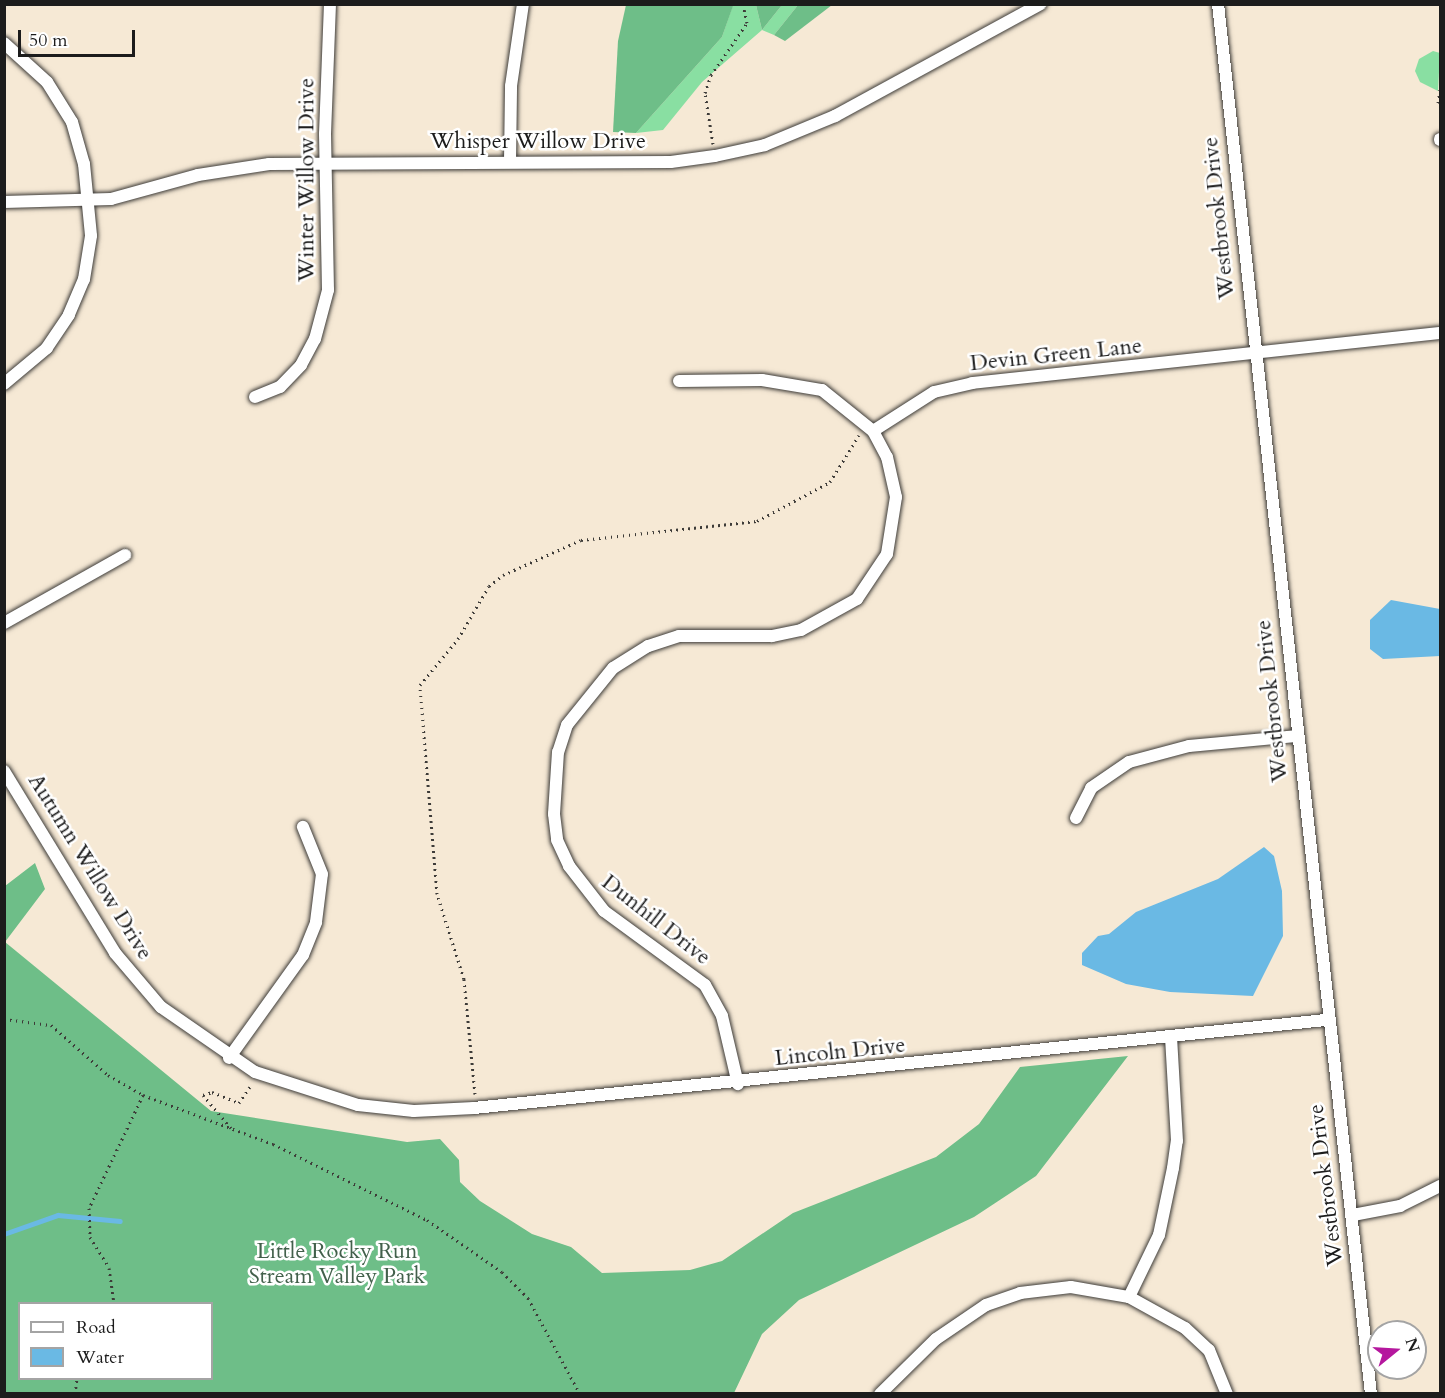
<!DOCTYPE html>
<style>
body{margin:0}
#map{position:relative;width:1445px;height:1398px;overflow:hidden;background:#f6e9d5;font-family:Cardo,serif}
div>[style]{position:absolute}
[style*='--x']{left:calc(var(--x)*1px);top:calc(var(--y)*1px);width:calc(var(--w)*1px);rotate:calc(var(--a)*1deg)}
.green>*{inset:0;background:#89dfa2}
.forest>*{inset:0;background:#6ebe88}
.water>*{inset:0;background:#6ab9e4}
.stream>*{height:4.5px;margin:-2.25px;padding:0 2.25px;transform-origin:2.25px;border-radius:2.25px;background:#6ab9e4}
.path>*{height:3px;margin-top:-1.5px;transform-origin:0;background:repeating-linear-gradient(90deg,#3d3b38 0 1.5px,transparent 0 6px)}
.roads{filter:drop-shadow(0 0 2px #3d3b38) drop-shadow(0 0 2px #3d3b38)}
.minor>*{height:12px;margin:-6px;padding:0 6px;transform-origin:6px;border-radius:6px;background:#fff}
span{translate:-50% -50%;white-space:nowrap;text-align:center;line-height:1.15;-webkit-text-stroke:5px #fff;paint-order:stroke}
.street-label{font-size:22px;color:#1c1c1c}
.park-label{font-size:22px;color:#42604b}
.frame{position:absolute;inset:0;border:6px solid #1c1c1c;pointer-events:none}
.legend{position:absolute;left:18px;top:1302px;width:195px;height:78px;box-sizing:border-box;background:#fff;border:2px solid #a4a4a4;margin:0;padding:8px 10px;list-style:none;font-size:18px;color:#1c1c1c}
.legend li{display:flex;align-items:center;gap:12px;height:30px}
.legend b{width:30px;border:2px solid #a4a4a4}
.north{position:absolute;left:1367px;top:1320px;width:60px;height:60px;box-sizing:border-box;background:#fff;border:2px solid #a4a4a4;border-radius:50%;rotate:72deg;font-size:16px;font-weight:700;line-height:24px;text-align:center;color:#1c1c1c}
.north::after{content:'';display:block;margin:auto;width:21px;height:27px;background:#b5179e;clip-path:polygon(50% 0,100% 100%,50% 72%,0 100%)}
.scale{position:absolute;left:18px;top:30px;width:117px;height:27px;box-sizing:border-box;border:3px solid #1c1c1c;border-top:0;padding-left:8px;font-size:18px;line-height:21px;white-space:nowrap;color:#1c1c1c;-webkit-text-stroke:4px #fff;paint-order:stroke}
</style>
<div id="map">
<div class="green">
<i style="clip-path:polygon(733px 5px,756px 5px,762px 30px,782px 5px,798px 5px,774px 35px,762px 30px,702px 82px,663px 130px,636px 133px,722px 37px)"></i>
<i style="clip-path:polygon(1433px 51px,1440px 53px,1438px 91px,1420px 82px,1415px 71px,1419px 59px)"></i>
</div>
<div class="forest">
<i style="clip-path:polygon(626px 5px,733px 6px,722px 37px,636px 133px,613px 132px,618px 41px)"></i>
<i style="clip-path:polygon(756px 5px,782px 5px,762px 30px)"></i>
<i style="clip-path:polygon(798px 5px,832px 5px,785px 41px,774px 35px)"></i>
<i style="clip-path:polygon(evenodd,35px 863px,45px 889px,5px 942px,211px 1111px,407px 1142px,440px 1139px,459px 1160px,460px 1182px,480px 1201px,532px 1234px,571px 1247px,602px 1273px,690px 1270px,722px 1261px,793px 1213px,936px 1157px,979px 1124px,1020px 1067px,1128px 1056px,1036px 1176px,974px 1217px,799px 1300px,762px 1334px,734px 1393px,5px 1393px,5px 886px,35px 863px,20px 1304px,212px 1304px,212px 1378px,20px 1378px,20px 1304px)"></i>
</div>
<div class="water">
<i style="clip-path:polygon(1391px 600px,1440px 609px,1440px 656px,1383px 659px,1370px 649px,1370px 620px)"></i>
<i style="clip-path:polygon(1264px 847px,1274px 856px,1282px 891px,1283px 936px,1253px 996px,1170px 992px,1126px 984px,1082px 965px,1082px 953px,1098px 936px,1109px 934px,1136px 912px,1218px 879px)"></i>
</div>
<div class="stream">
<i style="--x:4;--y:1234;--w:57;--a:-19.4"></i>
<i style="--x:58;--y:1215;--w:62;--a:5.5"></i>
</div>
<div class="path">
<i style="--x:1438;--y:103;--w:14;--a:-82"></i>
<i style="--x:713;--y:144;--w:52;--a:-98.9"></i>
<i style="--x:705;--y:93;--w:19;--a:-72"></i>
<i style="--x:711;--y:75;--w:63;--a:-55.3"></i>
<i style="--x:747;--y:23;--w:19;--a:-102"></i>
<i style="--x:4;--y:1019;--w:47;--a:7.3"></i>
<i style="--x:51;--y:1025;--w:76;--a:41.3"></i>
<i style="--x:108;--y:1075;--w:40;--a:29.7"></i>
<i style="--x:143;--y:1095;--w:125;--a:115.5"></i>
<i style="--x:89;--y:1208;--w:29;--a:88"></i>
<i style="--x:90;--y:1237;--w:36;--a:58"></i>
<i style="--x:109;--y:1268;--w:36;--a:82"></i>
<i style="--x:475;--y:1094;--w:116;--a:-95.5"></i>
<i style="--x:464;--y:979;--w:89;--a:-107.6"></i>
<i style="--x:437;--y:894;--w:210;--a:-94.7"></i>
<i style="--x:420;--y:685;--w:60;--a:-50.4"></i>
<i style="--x:458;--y:639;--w:61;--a:-59.7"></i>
<i style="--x:489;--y:586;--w:18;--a:-38"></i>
<i style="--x:503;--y:575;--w:85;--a:-24.2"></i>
<i style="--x:581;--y:540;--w:177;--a:-6.2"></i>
<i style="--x:757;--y:521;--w:83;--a:-28.1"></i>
<i style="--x:830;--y:482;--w:55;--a:-58.3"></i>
<i style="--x:143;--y:1095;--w:139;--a:20.7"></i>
<i style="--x:273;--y:1144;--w:172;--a:26.3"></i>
<i style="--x:427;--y:1220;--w:91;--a:34.7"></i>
<i style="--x:502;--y:1272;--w:37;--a:45"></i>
<i style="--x:528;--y:1298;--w:109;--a:61.6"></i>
<i style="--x:231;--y:1128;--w:43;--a:-130.3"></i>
<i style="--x:203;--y:1095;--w:9;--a:-18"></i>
<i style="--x:212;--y:1092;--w:29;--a:22"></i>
<i style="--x:239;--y:1103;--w:22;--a:-56"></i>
<i style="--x:75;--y:1394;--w:16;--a:-83"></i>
</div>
<div class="roads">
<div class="minor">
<i style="--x:1218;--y:4;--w:1398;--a:83.72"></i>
<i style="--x:4;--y:43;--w:58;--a:42.2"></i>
<i style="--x:47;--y:82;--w:47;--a:58"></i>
<i style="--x:72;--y:122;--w:44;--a:74.1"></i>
<i style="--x:84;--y:164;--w:72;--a:84.4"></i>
<i style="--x:91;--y:236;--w:44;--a:99.2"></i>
<i style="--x:84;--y:279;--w:39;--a:113"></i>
<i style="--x:69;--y:315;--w:40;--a:124"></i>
<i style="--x:47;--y:348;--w:56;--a:140.1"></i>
<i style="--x:1440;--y:139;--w:1;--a:90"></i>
<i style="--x:510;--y:161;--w:75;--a:-89.2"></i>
<i style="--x:511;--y:86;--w:83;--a:-81.7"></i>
<i style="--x:4;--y:202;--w:107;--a:-1.6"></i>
<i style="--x:111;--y:199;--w:90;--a:-15.4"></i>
<i style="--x:198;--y:175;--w:72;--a:-8.8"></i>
<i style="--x:269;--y:164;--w:402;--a:-0.3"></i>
<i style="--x:671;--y:162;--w:44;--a:-7.8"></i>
<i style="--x:715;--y:156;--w:51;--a:-12.4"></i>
<i style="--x:765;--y:145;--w:76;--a:-22.5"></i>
<i style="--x:835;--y:116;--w:234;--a:-28.6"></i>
<i style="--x:679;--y:381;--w:83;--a:-0.7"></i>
<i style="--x:762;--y:380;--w:61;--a:9.5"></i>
<i style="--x:822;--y:390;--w:65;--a:38.8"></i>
<i style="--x:873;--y:431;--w:30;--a:62"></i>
<i style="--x:887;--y:457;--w:41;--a:77.3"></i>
<i style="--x:896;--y:497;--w:58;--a:99"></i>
<i style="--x:887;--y:554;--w:54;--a:123.7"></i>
<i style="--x:857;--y:599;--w:64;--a:151"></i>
<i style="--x:801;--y:630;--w:30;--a:168"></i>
<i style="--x:772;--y:636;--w:93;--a:180"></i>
<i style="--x:679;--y:636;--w:33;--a:162"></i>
<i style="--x:648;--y:646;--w:41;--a:147.8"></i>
<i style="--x:613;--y:668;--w:73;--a:128.9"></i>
<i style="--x:567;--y:725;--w:28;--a:108"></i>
<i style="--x:558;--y:752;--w:62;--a:93.7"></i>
<i style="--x:554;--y:814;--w:26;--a:83"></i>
<i style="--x:557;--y:840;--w:29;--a:65"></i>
<i style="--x:569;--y:866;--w:57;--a:52.1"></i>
<i style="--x:604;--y:911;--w:125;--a:36.2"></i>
<i style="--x:705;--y:985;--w:35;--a:61"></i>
<i style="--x:722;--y:1016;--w:70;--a:76.8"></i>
<i style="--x:255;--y:397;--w:27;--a:-22"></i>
<i style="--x:280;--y:387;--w:30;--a:-46"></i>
<i style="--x:301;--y:365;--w:30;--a:-62"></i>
<i style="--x:315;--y:339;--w:51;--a:-75.1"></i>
<i style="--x:328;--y:290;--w:156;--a:-91.1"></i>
<i style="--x:325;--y:134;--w:130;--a:-87.8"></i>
<i style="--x:873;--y:431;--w:72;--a:-32.6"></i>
<i style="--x:934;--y:392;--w:39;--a:-13"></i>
<i style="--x:972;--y:383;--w:471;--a:-6.1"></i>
<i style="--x:4;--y:623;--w:139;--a:-29.3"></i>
<i style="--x:4;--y:771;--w:213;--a:58.6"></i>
<i style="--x:115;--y:953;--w:71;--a:49.6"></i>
<i style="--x:161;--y:1007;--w:114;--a:34.7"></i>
<i style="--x:255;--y:1072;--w:108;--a:17.8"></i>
<i style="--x:358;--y:1105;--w:56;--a:6.1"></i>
<i style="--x:414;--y:1111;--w:60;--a:-2.9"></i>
<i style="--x:474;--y:1108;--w:857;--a:-5.9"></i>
<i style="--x:1076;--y:818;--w:34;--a:-63"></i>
<i style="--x:1091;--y:788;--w:46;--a:-34.4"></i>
<i style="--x:1129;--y:762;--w:62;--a:-14.9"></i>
<i style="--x:1189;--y:746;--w:107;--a:-5.3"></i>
<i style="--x:229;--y:1058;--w:127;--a:-54.3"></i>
<i style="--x:303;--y:955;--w:35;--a:-68"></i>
<i style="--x:316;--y:922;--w:48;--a:-82.9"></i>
<i style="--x:322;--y:874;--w:51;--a:-112"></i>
<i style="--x:1353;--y:1215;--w:48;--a:-10.8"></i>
<i style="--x:1400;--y:1206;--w:45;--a:-26.6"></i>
<i style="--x:1129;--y:1297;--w:69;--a:-64.2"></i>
<i style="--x:1159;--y:1235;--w:68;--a:-78.2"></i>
<i style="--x:1173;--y:1168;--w:27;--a:-82"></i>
<i style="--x:1177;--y:1141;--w:104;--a:-93.3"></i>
<i style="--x:880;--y:1394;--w:78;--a:-44.5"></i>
<i style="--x:936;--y:1339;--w:60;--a:-34.2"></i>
<i style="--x:986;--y:1305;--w:36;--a:-19"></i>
<i style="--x:1020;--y:1293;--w:51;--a:-6.7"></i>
<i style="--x:1071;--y:1287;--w:59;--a:9.8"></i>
<i style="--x:1129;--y:1297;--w:64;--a:29"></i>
<i style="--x:1185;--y:1328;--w:33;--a:43"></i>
<i style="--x:1209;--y:1350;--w:48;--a:67.8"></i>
</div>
</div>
<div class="street-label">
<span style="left:538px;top:142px">Whisper Willow Drive</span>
<span style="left:307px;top:180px;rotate:-90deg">Winter Willow Drive</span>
<span style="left:1219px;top:218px;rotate:-96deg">Westbrook Drive</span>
<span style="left:1056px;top:355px;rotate:-6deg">Devin Green Lane</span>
<span style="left:1272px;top:701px;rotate:-96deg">Westbrook Drive</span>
<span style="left:90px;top:867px;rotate:58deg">Autumn Willow Drive</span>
<span style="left:656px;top:920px;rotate:38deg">Dunhill Drive</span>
<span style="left:840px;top:1052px;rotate:-6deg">Lincoln Drive</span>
<span style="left:1326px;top:1185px;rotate:-97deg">Westbrook Drive</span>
</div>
<div class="park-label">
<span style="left:337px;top:1264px">Little Rocky Run<br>Stream Valley Park</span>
</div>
<div class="frame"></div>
<ul class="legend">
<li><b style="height:8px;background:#fff"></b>Road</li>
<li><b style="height:16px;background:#6ab9e4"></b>Water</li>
</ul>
<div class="north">N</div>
<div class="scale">50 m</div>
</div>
